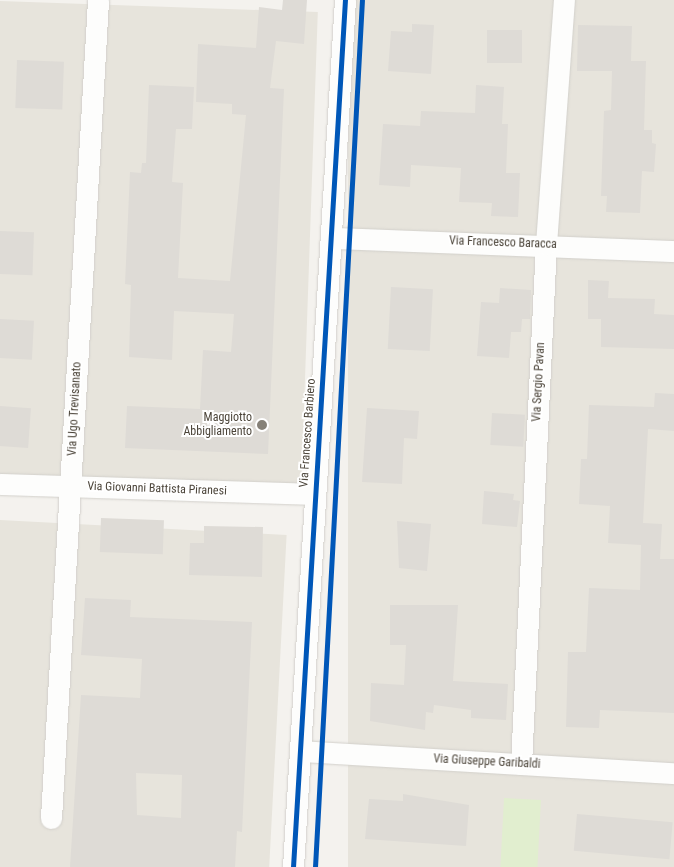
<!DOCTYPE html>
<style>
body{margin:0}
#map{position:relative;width:674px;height:867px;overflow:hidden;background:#f4f2ee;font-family:"Roboto Condensed",sans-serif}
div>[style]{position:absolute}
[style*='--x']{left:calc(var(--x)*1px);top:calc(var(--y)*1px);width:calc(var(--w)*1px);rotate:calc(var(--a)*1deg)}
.residential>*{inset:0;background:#e7e4dc;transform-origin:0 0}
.green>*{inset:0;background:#e1eecf;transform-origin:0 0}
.building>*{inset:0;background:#dedbd6;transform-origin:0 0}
.roads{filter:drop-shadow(0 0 1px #d2d0cb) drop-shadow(0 0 1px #d2d0cb)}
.street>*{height:21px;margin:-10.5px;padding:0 10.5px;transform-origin:10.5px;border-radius:10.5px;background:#fdfdfc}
.cycleway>*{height:5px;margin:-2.5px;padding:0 2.5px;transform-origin:2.5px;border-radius:2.5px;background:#0057b8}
.dots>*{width:14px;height:14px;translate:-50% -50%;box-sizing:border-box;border:2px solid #fff;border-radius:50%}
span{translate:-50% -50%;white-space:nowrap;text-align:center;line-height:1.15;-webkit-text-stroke:4px #fff;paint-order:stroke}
.street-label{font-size:12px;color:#4b4439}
.poi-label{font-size:12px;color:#4b4439}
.right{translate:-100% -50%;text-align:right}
</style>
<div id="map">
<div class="residential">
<i style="left:348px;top:0;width:326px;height:868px"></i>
<i style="left:0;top:1px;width:318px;height:481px;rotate:2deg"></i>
<i style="left:0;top:520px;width:287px;height:347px;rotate:3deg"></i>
</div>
<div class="green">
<i style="left:504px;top:798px;width:37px;height:69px;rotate:3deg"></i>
</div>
<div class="building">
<i style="clip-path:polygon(283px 0,307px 0,304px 44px,276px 41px,270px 88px,284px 89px,268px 454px,125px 448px,127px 406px,200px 409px,203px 350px,231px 352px,234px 314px,174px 311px,172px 360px,129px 357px,131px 285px,125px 284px,130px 172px,141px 173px,142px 163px,146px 163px,149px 85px,194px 87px,192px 129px,176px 129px,172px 182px,183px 183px,178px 278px,230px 281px,246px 115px,232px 114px,232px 104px,196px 102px,198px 44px,256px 48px,259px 7px,282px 10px)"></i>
<i style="clip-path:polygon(412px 24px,434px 25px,431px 74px,388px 71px,391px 31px,412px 32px)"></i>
<i style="clip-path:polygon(578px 25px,632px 26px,631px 61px,646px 61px,644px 130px,652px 130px,652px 143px,656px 144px,654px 172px,642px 171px,640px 213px,606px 212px,607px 196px,601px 196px,604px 111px,611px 110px,612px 71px,577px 71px)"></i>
<i style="left:487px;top:30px;width:35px;height:33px"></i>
<i style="left:17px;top:60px;width:47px;height:48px;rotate:2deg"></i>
<i style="clip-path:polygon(476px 85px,504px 87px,502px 124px,508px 124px,506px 173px,520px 173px,518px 217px,491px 216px,492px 203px,459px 202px,461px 168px,411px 165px,410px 187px,379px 185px,383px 124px,420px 126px,421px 111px,475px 113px)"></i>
<i style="left:0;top:231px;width:34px;height:43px;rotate:2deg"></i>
<i style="clip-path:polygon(588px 280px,609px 281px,608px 298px,655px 299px,654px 314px,674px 315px,674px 349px,601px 347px,601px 319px,588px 319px)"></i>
<i style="left:391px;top:287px;width:42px;height:62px;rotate:3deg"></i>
<i style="clip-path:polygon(500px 288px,531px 290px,530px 319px,522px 319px,521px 332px,511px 332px,509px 358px,477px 356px,481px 302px,499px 303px)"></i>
<i style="left:0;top:319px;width:34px;height:39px;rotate:3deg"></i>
<i style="clip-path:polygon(655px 393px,674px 394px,674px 431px,648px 429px,643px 523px,662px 524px,660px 559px,674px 559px,674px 713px,600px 710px,599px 728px,566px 727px,568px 652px,586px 652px,589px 588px,640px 590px,641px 545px,608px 543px,610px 506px,579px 504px,581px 459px,587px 459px,589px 405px,654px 407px)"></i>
<i style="left:0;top:406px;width:31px;height:40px;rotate:4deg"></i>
<i style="clip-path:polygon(367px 408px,419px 411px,417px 439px,404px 438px,402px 484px,362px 482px)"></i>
<i style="left:492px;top:413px;width:33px;height:32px;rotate:3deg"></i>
<i style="clip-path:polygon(484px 491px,514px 494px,513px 500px,520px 501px,517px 527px,482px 524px)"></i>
<i style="left:101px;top:518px;width:63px;height:34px;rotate:2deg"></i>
<i style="clip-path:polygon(397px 521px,431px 524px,427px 571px,399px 568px)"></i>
<i style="clip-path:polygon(204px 526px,263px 527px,262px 577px,189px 575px,190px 543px,204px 543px)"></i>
<i style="clip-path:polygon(evenodd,85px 598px,131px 600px,130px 617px,252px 622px,242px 832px,237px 831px,235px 867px,70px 867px,81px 695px,140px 698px,142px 659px,81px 655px,85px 598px,136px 773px,182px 775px,181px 818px,137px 815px,136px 773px)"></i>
<i style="clip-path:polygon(390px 605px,458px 605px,453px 681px,508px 684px,506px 720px,471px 718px,471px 710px,434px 705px,433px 713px,426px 712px,425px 730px,370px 721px,371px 683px,404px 685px,406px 645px,390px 645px)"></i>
<i style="clip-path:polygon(403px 794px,469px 805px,466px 846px,365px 839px,369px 799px,403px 801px)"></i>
<i style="left:577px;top:814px;width:96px;height:37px;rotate:5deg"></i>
</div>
<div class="roads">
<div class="street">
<i style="--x:333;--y:238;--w:341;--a:2.2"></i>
<i style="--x:0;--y:484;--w:314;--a:1.8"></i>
<i style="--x:300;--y:751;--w:375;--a:3.4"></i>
<i style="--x:521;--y:764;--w:521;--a:-87.25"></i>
<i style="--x:546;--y:244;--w:245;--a:-85.8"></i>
<i style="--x:51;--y:818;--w:819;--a:-86.71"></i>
<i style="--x:293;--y:867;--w:869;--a:-86.57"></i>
</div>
</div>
<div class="cycleway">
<i style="--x:293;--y:867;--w:869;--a:-86.57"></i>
<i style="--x:315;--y:867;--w:868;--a:-86.9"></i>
</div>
<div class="dots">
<i style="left:262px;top:425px;background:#868178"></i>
</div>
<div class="street-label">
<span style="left:503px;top:243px;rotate:2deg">Via Francesco Baracca</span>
<span style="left:539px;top:382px;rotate:-87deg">Via Sergio Pavan</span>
<span style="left:75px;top:409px;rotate:-87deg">Via Ugo Trevisanato</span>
<span style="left:308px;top:433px;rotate:-86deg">Via Francesco Barbiero</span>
<span style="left:157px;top:489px;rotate:2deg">Via Giovanni Battista Piranesi</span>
<span style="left:487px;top:762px;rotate:3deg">Via Giuseppe Garibaldi</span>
</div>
<div class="poi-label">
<span class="right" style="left:252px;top:425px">Maggiotto<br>Abbigliamento</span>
</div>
</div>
